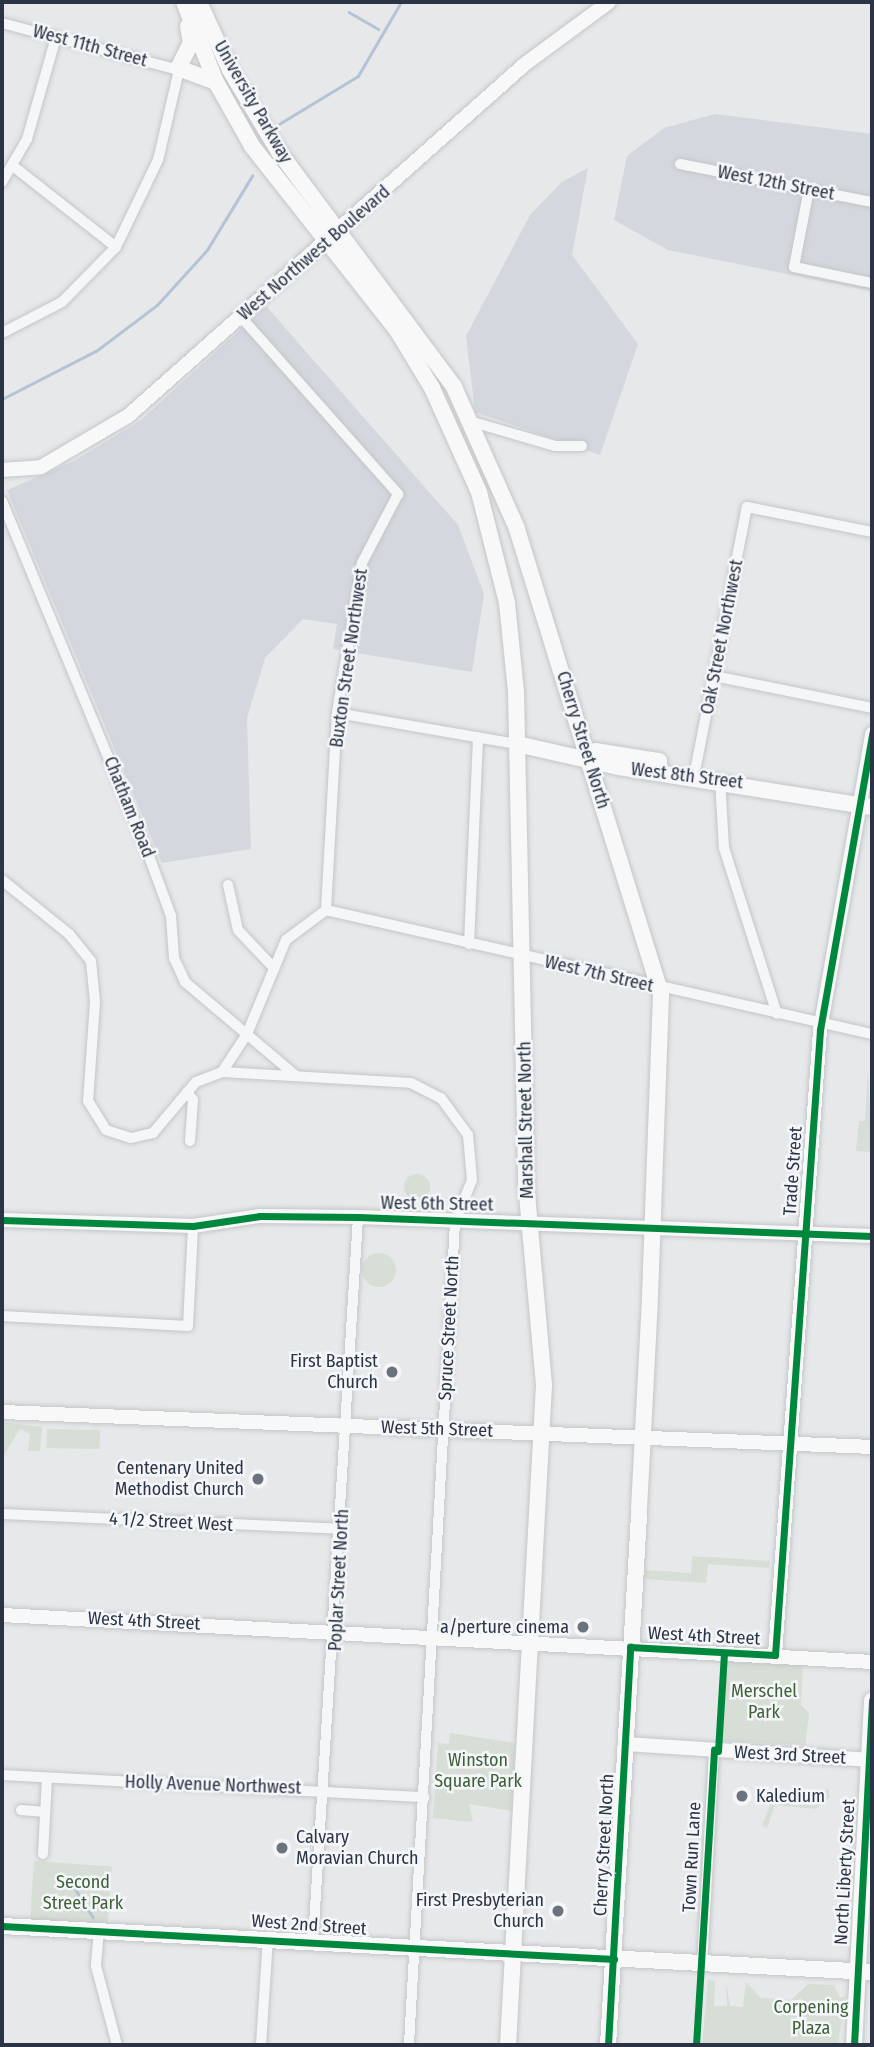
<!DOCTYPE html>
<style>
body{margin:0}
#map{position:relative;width:874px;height:2047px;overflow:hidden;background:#e6e8ea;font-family:"Fira Sans Condensed",sans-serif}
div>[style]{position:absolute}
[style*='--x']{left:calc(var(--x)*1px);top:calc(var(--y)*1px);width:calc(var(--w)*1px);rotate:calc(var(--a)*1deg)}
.built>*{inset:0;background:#d4d7dd}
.green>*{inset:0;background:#d6ded6;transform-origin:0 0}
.round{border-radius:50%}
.stream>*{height:2.5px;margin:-1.25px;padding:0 1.25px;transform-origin:1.25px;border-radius:1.25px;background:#b4c4d5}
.roads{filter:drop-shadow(0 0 2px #c4c6c8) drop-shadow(0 0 2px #c4c6c8)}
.street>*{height:10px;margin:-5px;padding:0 5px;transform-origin:5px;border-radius:5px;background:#f5f6f7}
.secondary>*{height:14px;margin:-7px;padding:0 7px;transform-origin:7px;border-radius:7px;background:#f8f8f8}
.primary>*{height:16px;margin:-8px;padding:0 8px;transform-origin:8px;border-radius:8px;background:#f8f8f8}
.cycleway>*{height:7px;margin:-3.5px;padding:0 3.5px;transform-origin:3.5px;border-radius:3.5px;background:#00873e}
.dots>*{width:19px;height:19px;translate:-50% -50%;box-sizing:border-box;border:4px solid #f4f6f9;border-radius:50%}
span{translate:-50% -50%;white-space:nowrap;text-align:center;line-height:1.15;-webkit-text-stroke:5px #f4f6f9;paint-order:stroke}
.street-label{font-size:18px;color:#2b3445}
.poi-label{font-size:18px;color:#2b3445}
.right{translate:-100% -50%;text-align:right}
.left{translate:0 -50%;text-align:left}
.park-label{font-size:18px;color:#3f6138}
.frame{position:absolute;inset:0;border:4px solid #2b3445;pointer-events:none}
</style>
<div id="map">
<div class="built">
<i style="clip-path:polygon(715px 114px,872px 134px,872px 291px,668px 250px,614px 220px,627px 156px,664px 128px)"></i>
<i style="clip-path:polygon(588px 168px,572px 255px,638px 344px,600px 455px,475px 412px,466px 336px,530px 215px,562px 182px)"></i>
<i style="clip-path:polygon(266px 306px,458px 525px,484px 594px,472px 672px,333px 649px,337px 624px,303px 619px,265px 658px,247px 718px,251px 849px,162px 863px,7px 490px,74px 461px,140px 421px)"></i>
</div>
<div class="green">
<i style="clip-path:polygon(868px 1070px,872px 1152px,856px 1151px,859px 1121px,865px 1121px)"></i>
<i class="round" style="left:404px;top:1174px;width:26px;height:26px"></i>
<i class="round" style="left:362px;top:1253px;width:34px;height:34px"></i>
<i style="clip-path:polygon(2px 1422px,42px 1427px,40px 1451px,28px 1451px,30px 1434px,20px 1429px,2px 1458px)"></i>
<i style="left:47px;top:1429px;width:53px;height:19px;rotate:1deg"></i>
<i style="clip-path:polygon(692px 1556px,770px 1561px,769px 1568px,708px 1564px,706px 1583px,645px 1579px,645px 1570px,691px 1573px)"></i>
<i style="clip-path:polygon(726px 1660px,803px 1664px,801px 1705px,809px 1713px,805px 1745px,721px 1741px)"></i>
<i style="clip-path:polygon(450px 1733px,515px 1743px,511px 1811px,469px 1804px,473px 1822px,433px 1818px,438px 1743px,449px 1744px)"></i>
<i style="clip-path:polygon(828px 1788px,830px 1797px,816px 1809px,775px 1805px,767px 1828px,762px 1826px,774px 1794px,793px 1791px,808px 1805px)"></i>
<i style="left:34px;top:1861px;width:78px;height:59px;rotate:4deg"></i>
<i style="clip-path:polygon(708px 1980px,715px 1981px,714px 2006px,727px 2006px,726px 1982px,730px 2006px,743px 2007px,746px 1982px,761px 1998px,791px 2000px,808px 1984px,834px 1985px,840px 1998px,845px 1996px,838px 2045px,702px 2045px)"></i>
</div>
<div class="stream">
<i style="--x:349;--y:12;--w:34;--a:30"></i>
<i style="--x:279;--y:124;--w:92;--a:-31.3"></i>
<i style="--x:358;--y:76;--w:86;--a:-59.8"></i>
<i style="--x:2;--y:399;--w:106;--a:-27.1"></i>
<i style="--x:96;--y:351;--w:76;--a:-37"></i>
<i style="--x:157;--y:305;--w:74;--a:-47.7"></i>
<i style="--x:207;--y:250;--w:87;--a:-58.7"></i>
<i style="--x:69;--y:1879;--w:45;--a:57.7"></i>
</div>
<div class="roads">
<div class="street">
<i style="--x:2;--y:23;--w:183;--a:14.9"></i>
<i style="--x:179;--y:70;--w:92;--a:103.1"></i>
<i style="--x:158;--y:160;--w:97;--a:115.8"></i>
<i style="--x:116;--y:247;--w:77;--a:134.5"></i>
<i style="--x:62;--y:302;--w:68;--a:152.7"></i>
<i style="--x:680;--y:164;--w:196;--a:11.2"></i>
<i style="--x:13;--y:166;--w:131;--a:38.2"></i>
<i style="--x:2;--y:182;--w:50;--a:-59.8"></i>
<i style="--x:27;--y:139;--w:106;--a:-74.1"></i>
<i style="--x:809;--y:189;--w:79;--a:100.9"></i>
<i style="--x:794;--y:267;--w:80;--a:11.6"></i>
<i style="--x:241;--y:317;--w:237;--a:48.4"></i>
<i style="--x:398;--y:494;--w:78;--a:117.6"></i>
<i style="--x:362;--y:563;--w:152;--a:99.5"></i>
<i style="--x:337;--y:713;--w:197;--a:93.2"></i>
<i style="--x:473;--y:422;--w:85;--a:16.3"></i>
<i style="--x:555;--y:446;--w:27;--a:0"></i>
<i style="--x:2;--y:501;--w:376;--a:67.5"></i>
<i style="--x:146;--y:848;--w:72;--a:69.8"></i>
<i style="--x:171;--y:916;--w:42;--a:85.9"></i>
<i style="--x:174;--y:958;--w:26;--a:65"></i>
<i style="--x:185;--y:982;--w:144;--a:40.2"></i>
<i style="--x:714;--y:676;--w:161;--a:11.4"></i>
<i style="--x:337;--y:713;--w:183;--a:9.8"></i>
<i style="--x:696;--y:766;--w:264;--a:-78.9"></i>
<i style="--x:747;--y:507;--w:127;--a:11.3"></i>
<i style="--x:720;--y:779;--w:69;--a:86.7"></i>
<i style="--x:724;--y:848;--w:174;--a:72.3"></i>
<i style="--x:2;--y:880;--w:86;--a:38.9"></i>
<i style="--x:69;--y:934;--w:35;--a:51"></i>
<i style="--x:91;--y:961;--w:41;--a:84.4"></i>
<i style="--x:95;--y:1002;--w:99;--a:94"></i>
<i style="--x:88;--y:1101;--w:34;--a:58"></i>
<i style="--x:106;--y:1130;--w:26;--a:18"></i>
<i style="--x:131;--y:1138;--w:23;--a:-13"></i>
<i style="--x:153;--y:1133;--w:67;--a:-49.9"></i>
<i style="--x:196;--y:1082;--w:28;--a:-21"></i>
<i style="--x:222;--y:1072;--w:189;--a:3.3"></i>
<i style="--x:411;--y:1083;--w:34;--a:27"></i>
<i style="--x:441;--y:1098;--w:46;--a:53.9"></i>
<i style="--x:468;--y:1135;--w:45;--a:84.9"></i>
<i style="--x:472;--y:1180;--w:45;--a:112"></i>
<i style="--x:455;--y:1222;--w:824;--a:93.2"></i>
<i style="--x:228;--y:885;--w:46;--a:77.5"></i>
<i style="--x:238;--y:930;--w:48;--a:46.7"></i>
<i style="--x:326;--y:910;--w:560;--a:12.8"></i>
<i style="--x:469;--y:944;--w:207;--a:-87.5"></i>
<i style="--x:222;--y:1072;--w:45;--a:-56.7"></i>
<i style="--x:247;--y:1034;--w:102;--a:-67.5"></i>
<i style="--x:286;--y:940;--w:50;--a:-36.9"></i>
<i style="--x:187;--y:1092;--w:10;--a:53"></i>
<i style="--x:193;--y:1100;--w:41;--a:94.2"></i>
<i style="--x:2;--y:1316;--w:186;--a:3.1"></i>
<i style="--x:188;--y:1326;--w:100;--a:-87.1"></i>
<i style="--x:2;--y:1514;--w:339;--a:2.5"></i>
<i style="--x:2;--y:1775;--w:423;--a:3"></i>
<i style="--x:21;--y:1810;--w:24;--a:5"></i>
<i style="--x:43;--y:1854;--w:76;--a:-87"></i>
<i style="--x:99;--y:1930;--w:36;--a:95"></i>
<i style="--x:96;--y:1966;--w:82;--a:75.1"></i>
<i style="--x:313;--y:1941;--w:725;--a:-86.44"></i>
<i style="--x:702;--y:1966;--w:216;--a:-86.8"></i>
<i style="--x:261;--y:2045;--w:107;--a:-86.3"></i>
</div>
<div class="secondary">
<i style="--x:2;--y:470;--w:39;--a:-4"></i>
<i style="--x:41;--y:467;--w:101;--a:-30.4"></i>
<i style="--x:128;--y:416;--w:531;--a:-41.56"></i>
<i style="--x:525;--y:64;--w:104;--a:-36.4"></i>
<i style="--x:2;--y:1220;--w:191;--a:1.8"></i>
<i style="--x:193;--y:1226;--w:68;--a:-8.5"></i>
<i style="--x:260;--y:1216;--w:98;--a:0.6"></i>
<i style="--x:358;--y:1217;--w:514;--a:2.12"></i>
<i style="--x:2;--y:1412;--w:871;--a:2.3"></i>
<i style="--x:2;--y:1615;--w:871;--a:3.09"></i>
<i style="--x:775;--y:1655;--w:627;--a:-85.88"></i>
<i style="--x:820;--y:1030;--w:301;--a:-80"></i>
<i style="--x:625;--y:1744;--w:248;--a:3.7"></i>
</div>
<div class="primary">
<i style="--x:184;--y:2;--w:86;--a:68.2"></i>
<i style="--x:216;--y:82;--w:73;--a:60.6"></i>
<i style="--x:252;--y:146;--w:234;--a:51.8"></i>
<i style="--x:397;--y:330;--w:68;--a:58.9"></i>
<i style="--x:432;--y:388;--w:114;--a:65.7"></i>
<i style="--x:479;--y:492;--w:114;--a:75.8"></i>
<i style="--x:507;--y:603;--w:89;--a:84.2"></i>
<i style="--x:516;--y:692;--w:491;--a:88.8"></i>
<i style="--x:526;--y:1183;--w:203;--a:84.9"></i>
<i style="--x:544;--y:1385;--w:661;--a:93.12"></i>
<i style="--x:199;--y:2;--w:75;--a:65.5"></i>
<i style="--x:230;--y:70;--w:96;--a:59.1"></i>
<i style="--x:279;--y:152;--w:293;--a:53.3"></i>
<i style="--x:454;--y:387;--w:152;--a:66"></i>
<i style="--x:516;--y:526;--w:491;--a:72.8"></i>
<i style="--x:661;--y:995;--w:304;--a:92.1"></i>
<i style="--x:188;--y:26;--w:17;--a:80"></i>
<i style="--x:191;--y:43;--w:28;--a:117"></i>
<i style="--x:178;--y:68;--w:40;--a:20.2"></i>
<i style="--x:517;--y:744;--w:105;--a:12.7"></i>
<i style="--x:619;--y:767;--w:256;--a:9"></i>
<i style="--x:595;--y:751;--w:65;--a:8.9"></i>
<i style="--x:639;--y:1509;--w:207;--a:-87"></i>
<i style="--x:2;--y:1926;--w:871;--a:3.03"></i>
<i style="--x:608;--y:2045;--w:531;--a:-86.65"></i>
<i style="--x:854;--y:2045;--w:345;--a:-87"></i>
</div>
</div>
<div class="cycleway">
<i style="--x:2;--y:1220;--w:191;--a:1.8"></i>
<i style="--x:193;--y:1226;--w:68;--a:-8.5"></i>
<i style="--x:260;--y:1216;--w:98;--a:0.6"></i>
<i style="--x:358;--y:1217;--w:514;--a:2.12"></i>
<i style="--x:718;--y:1751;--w:98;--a:-86.5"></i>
<i style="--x:2;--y:1926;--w:613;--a:3.09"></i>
<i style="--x:608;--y:2045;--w:399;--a:-86.8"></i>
<i style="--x:630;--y:1647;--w:145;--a:3.2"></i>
<i style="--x:775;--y:1655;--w:627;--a:-85.88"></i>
<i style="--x:820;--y:1030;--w:301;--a:-80"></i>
<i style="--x:696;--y:2045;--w:296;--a:-86.5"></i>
<i style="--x:854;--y:2045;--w:345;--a:-87"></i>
</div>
<div class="dots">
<i style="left:392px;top:1372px;background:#6c737f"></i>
<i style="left:258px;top:1479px;background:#6c737f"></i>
<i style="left:583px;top:1627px;background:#6c737f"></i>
<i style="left:742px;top:1796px;background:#6c737f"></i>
<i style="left:282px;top:1848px;background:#6c737f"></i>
<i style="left:558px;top:1911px;background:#6c737f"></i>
</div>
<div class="street-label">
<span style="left:90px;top:46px;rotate:15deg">West 11th Street</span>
<span style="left:253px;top:102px;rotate:60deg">University Parkway</span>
<span style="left:776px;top:183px;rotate:11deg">West 12th Street</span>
<span style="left:314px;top:253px;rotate:-41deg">West Northwest Boulevard</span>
<span style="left:722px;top:637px;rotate:-79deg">Oak Street Northwest</span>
<span style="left:349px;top:658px;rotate:-82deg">Buxton Street Northwest</span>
<span style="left:583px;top:740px;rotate:73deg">Cherry Street North</span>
<span style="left:687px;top:776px;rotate:7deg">West 8th Street</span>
<span style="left:129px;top:807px;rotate:68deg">Chatham Road</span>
<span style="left:599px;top:974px;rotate:13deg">West 7th Street</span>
<span style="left:526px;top:1120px;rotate:-91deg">Marshall Street North</span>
<span style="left:793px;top:1171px;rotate:-86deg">Trade Street</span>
<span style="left:437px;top:1204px;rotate:1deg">West 6th Street</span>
<span style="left:449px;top:1328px;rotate:-87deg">Spruce Street North</span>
<span style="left:437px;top:1429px;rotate:2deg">West 5th Street</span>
<span style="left:171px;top:1522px;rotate:3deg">4 1/2 Street West</span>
<span style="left:339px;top:1580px;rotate:-87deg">Poplar Street North</span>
<span style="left:144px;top:1621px;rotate:3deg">West 4th Street</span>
<span style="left:704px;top:1636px;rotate:3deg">West 4th Street</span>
<span style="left:790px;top:1755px;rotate:3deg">West 3rd Street</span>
<span style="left:213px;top:1785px;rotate:2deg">Holly Avenue Northwest</span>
<span style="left:604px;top:1845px;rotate:-87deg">Cherry Street North</span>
<span style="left:692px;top:1857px;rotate:-87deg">Town Run Lane</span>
<span style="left:845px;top:1872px;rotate:-87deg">North Liberty Street</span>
<span style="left:309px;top:1925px;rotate:4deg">West 2nd Street</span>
</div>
<div class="poi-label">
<span class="right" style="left:378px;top:1372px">First Baptist<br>Church</span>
<span class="right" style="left:244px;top:1479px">Centenary United<br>Methodist Church</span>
<span class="right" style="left:569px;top:1627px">a/perture cinema</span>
<span class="left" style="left:756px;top:1796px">Kaledium</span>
<span class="left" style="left:296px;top:1848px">Calvary<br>Moravian Church</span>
<span class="right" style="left:544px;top:1911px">First Presbyterian<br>Church</span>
</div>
<div class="park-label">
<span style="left:764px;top:1702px">Merschel<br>Park</span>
<span style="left:478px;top:1771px">Winston<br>Square Park</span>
<span style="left:83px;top:1893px">Second<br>Street Park</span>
<span style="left:811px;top:2018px">Corpening<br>Plaza</span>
</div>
<div class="frame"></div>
</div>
